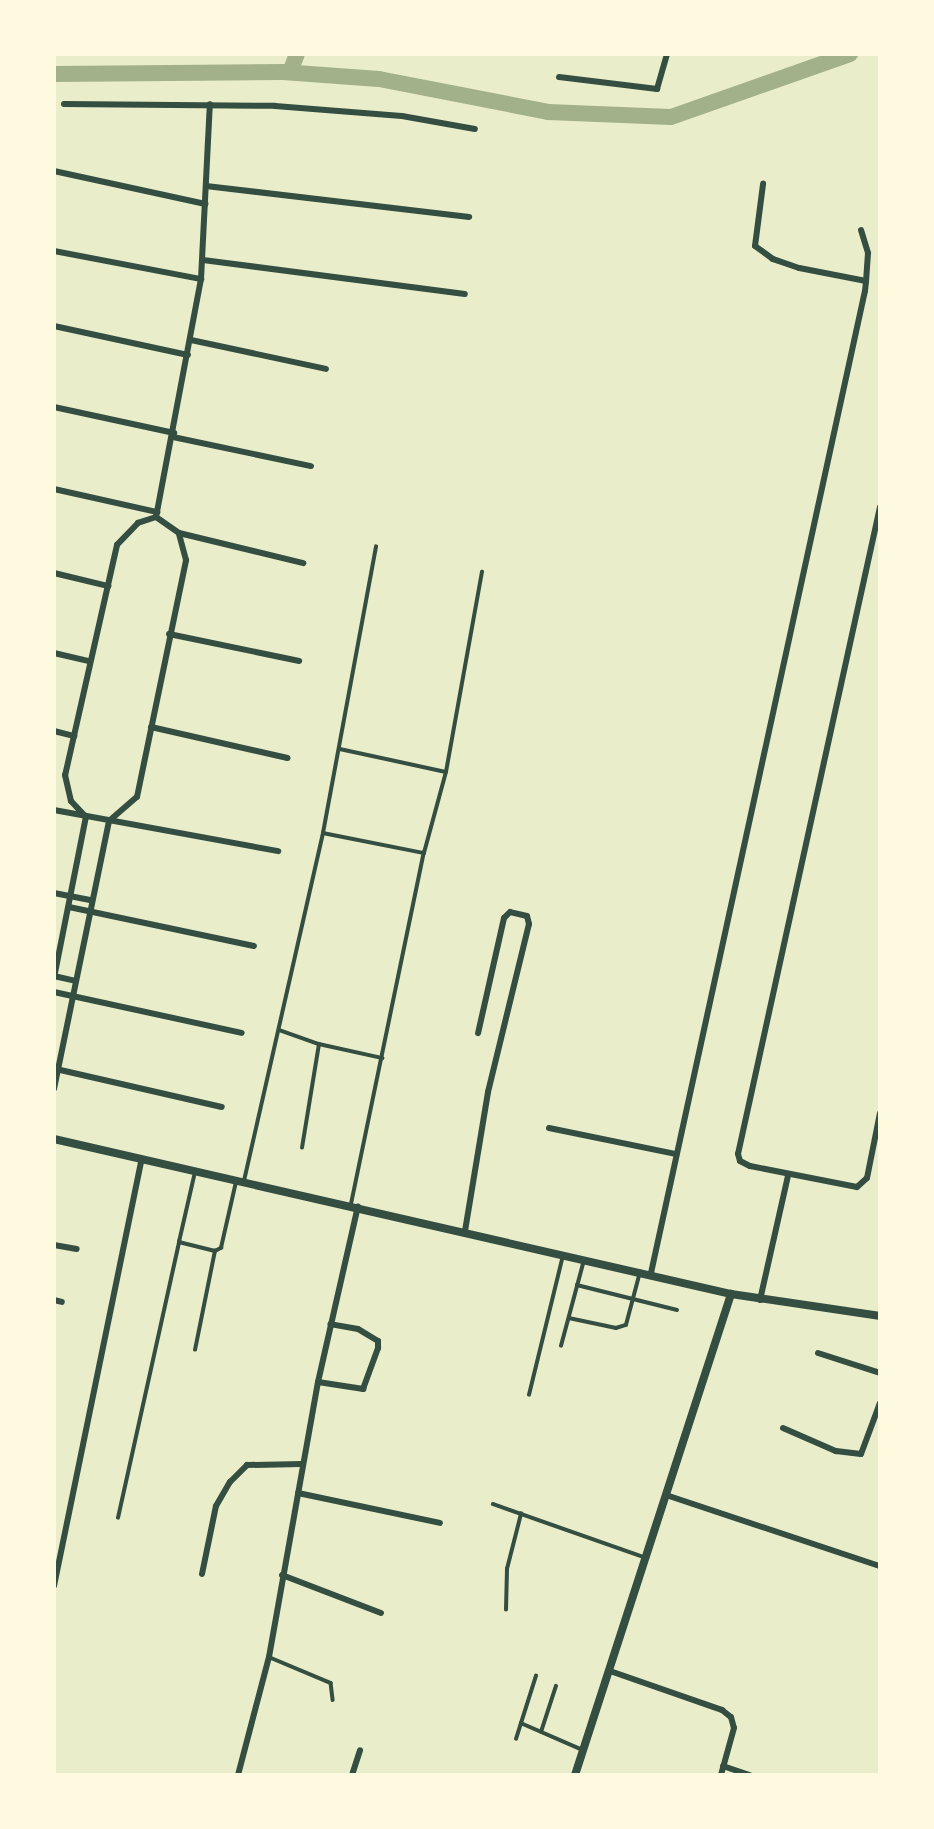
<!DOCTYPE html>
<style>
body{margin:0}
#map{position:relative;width:934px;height:1829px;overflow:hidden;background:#e9edc9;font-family:Barlow,sans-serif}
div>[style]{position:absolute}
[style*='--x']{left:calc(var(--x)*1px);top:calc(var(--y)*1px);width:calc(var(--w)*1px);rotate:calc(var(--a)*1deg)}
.canal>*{height:16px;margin:-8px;padding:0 8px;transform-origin:8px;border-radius:8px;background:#a3b18a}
.service>*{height:3.5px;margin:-1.75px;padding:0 1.75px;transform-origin:1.75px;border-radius:1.75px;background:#344e41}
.minor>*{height:6px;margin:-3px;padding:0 3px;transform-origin:3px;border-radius:3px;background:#344e41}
.tertiary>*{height:8px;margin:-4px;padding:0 4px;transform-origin:4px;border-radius:4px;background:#344e41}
span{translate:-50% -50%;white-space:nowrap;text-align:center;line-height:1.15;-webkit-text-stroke:5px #fefae0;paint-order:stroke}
.frame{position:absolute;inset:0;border:56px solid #fefae0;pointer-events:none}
</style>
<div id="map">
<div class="canal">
<i style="--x:290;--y:72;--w:19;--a:-69"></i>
<i style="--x:54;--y:74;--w:229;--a:-0.5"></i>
<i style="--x:283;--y:72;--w:96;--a:4.2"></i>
<i style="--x:379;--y:79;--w:172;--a:11"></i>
<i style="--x:548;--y:112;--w:123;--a:2.3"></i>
<i style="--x:671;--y:117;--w:190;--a:-19.4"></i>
</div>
<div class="service">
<i style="--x:340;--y:749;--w:108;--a:12.2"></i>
<i style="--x:323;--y:833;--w:103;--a:11.2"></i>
<i style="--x:279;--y:1030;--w:42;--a:19.3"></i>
<i style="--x:319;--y:1044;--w:65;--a:12.5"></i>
<i style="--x:302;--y:1148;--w:105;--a:-80.7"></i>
<i style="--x:244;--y:1181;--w:357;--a:-77.2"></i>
<i style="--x:323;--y:833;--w:291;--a:-79.5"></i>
<i style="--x:351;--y:1204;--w:359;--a:-78.3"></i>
<i style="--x:424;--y:853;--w:84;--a:-74.8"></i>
<i style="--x:446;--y:772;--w:203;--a:-79.8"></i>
<i style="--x:179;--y:1242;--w:72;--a:-77.1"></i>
<i style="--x:577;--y:1285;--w:103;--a:14"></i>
<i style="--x:569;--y:1318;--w:48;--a:12"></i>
<i style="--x:616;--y:1328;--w:10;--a:-17"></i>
<i style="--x:626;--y:1325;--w:55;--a:-75.2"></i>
<i style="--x:561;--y:1346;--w:89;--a:-75"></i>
<i style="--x:195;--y:1350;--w:101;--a:-78.6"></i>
<i style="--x:529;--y:1395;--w:143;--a:-76.3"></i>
<i style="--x:493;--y:1504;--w:162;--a:19.4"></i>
<i style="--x:118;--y:1518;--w:283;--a:-77.5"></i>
<i style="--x:179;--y:1242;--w:37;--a:14"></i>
<i style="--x:215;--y:1251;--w:7;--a:-27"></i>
<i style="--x:221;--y:1248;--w:68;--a:-77.2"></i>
<i style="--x:506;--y:1610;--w:41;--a:-88.6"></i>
<i style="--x:507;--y:1569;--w:57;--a:-75.7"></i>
<i style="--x:269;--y:1657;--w:67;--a:22.8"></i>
<i style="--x:331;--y:1683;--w:17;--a:83"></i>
<i style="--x:521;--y:1723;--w:68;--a:23.5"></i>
<i style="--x:541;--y:1732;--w:48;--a:-71.9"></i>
<i style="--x:516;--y:1739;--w:66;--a:-72.4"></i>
</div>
<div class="minor">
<i style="--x:559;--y:77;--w:99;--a:7"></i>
<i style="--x:657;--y:89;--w:36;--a:-74"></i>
<i style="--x:64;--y:104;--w:211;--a:0.5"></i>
<i style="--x:275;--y:106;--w:127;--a:4.5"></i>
<i style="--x:402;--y:116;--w:74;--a:10.1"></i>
<i style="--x:54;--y:171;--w:155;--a:12.3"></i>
<i style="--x:206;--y:186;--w:265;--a:6.7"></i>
<i style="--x:861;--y:230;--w:24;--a:73"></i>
<i style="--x:868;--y:253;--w:28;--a:94"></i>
<i style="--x:54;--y:251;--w:150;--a:10.8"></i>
<i style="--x:203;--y:260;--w:264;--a:7.4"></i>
<i style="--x:54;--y:326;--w:137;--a:12.2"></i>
<i style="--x:191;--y:340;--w:138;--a:12.1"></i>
<i style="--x:54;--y:407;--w:123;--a:12.2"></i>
<i style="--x:173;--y:437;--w:141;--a:11.9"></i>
<i style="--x:54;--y:489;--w:106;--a:12.6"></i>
<i style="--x:880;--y:507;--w:662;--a:102.38"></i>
<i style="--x:738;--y:1154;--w:7;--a:74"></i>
<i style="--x:740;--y:1161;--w:11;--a:27"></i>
<i style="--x:750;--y:1166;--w:109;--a:11.1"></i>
<i style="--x:857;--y:1187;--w:13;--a:-42"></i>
<i style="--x:867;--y:1178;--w:66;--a:-78.7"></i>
<i style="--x:156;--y:517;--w:242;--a:-79.3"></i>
<i style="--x:201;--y:279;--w:175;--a:-87.1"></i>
<i style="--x:179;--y:533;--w:128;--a:13.6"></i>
<i style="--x:54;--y:573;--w:56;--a:13.5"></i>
<i style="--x:169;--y:634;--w:133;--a:11.7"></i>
<i style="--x:54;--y:653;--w:37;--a:13"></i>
<i style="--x:151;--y:727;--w:140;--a:12.8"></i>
<i style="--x:54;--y:731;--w:21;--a:14"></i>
<i style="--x:54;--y:810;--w:228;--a:10.4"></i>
<i style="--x:54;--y:893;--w:38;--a:11"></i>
<i style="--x:69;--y:907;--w:189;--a:11.9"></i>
<i style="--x:54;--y:976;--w:22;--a:13"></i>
<i style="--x:54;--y:978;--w:164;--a:-78.8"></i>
<i style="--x:54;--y:992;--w:192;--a:12.3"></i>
<i style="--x:56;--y:1069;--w:170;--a:12.9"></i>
<i style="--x:54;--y:1089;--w:274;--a:-78.4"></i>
<i style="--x:109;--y:821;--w:37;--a:-41"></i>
<i style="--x:137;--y:797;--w:242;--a:-78.3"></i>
<i style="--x:186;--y:560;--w:28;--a:-105"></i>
<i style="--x:179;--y:533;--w:28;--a:-145"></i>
<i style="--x:156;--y:517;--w:19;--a:162"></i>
<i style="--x:138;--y:523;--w:30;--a:134"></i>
<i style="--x:117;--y:545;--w:236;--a:102.7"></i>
<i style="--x:65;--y:775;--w:27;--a:77"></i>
<i style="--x:71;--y:801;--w:22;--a:47"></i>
<i style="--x:549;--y:1128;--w:130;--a:11.6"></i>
<i style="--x:465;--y:1231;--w:141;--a:-80.6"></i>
<i style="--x:488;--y:1092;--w:173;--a:-76.3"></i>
<i style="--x:529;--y:924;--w:8;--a:-104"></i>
<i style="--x:527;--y:916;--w:17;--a:-167"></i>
<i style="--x:510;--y:912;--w:8;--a:135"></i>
<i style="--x:504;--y:918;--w:118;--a:102.7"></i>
<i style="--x:54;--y:1245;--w:23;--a:10"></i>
<i style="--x:651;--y:1273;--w:1005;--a:-77.71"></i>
<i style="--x:865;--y:291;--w:10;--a:-84"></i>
<i style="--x:866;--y:281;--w:68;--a:-169"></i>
<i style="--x:799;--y:268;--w:28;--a:-161"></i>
<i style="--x:773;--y:259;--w:22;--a:-144"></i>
<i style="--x:755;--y:246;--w:63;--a:-82.6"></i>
<i style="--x:54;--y:1300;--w:8;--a:14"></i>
<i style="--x:760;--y:1300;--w:127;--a:-77.3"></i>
<i style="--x:818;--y:1353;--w:65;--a:17.9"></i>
<i style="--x:318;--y:1382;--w:46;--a:8.8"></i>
<i style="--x:363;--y:1389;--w:44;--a:-69.9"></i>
<i style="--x:378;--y:1348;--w:7;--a:-90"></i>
<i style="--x:378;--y:1341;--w:23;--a:-149"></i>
<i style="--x:358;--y:1329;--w:28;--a:-170"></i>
<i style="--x:783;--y:1428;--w:58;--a:23.5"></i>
<i style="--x:836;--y:1451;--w:25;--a:7"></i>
<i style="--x:861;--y:1454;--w:54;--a:-69.6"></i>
<i style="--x:298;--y:1493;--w:145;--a:11.9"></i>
<i style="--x:666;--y:1495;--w:225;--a:18.4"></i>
<i style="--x:202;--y:1574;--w:69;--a:-78.4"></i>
<i style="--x:216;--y:1506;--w:28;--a:-60"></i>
<i style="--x:230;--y:1482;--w:24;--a:-45"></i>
<i style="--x:247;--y:1465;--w:55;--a:-1"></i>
<i style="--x:282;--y:1575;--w:106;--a:21"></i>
<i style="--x:54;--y:1586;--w:436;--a:-78.4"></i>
<i style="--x:610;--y:1671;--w:119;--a:19.2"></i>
<i style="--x:722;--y:1710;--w:11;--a:38"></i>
<i style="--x:731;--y:1717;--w:11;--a:75"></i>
<i style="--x:734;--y:1728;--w:49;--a:105.5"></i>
<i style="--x:723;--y:1766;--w:28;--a:19"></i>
<i style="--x:238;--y:1775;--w:122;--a:-75.3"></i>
<i style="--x:269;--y:1657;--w:279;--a:-79.9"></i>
<i style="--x:318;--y:1382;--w:180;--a:-77.2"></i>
<i style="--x:352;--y:1775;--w:26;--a:-72"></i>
</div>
<div class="tertiary">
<i style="--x:54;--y:1139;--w:695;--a:12.9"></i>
<i style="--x:731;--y:1294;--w:151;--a:8.4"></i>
<i style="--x:575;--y:1775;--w:506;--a:-72.03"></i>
</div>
<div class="frame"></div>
</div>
